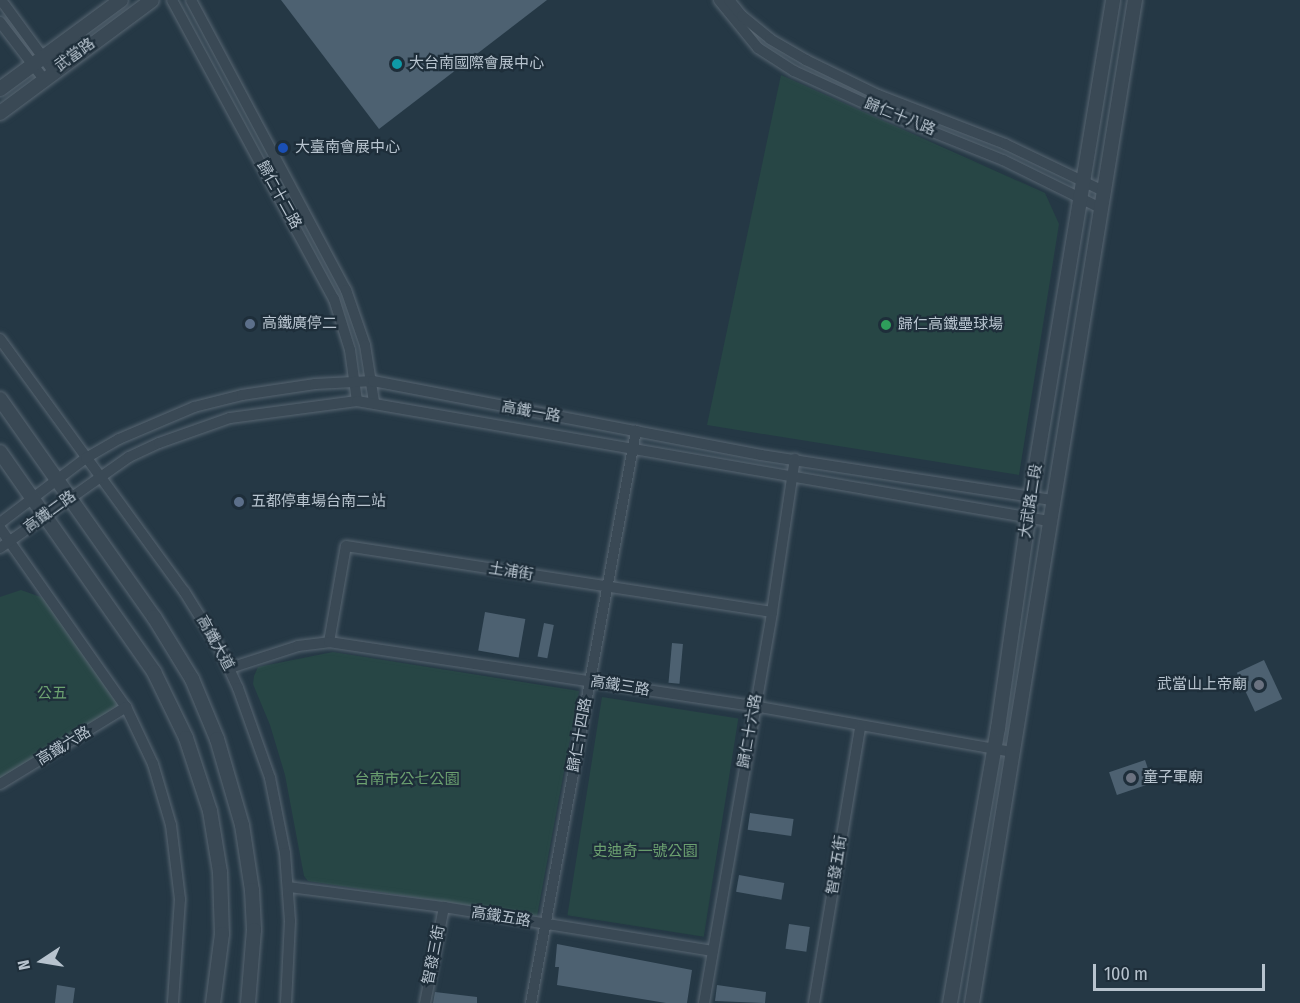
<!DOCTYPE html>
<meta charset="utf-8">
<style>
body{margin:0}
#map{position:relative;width:1300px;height:1003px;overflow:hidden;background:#253845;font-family:"Fira Sans Condensed","Noto Sans TC",sans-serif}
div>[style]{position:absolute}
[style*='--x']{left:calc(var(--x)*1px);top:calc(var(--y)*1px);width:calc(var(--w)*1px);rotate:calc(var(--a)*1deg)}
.green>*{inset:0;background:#274645;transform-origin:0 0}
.building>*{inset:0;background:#4d6171;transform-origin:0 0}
.roads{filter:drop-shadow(0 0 2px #586672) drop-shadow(0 0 2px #586672)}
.minor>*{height:10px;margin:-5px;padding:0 5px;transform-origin:5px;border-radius:5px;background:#3a4955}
.tertiary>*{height:14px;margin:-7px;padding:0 7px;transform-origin:7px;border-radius:7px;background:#3a4955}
.dots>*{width:16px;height:16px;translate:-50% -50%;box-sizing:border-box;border:3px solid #1e2e3a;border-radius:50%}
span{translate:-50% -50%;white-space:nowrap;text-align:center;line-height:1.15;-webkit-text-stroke:4.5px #1e2e3a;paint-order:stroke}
.street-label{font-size:15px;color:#b7c3ce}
.poi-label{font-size:15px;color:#b7c3ce}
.left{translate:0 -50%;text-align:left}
.right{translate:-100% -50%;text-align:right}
.park-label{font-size:15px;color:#6ca170}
.north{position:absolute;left:12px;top:931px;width:60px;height:60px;-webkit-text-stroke:4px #1e2e3a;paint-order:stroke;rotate:258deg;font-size:16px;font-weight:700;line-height:24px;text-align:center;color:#b7c3ce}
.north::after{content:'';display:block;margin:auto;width:21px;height:27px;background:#b7c3ce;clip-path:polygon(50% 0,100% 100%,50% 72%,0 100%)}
.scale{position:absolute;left:1093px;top:964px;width:172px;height:27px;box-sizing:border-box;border:3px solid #b7c3ce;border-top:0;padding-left:8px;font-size:18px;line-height:21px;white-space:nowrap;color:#b7c3ce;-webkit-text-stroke:4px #1e2e3a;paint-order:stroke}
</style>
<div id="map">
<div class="green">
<i style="clip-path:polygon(781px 75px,1045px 193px,1059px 224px,1019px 475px,707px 425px)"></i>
<i style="clip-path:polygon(21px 590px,52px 601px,124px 710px,0 785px,0 597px)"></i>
<i style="clip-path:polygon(333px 652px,579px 691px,537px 916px,308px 881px,304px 876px,285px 775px,270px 725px,253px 684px,254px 676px,258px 667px)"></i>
<i style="left:602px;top:697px;width:138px;height:221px;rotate:9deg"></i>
</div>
<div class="building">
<i style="clip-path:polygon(281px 0,547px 0,379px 129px)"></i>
<i style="left:485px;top:612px;width:41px;height:39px;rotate:10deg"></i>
<i style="left:544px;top:623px;width:10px;height:34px;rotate:11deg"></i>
<i style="left:672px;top:643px;width:11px;height:40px;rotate:5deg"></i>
<i style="left:1264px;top:660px;width:43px;height:30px;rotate:65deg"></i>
<i style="left:1145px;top:760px;width:24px;height:38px;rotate:71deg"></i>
<i style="left:750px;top:813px;width:44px;height:17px;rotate:8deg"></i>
<i style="left:739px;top:875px;width:46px;height:17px;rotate:10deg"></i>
<i style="left:789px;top:924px;width:21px;height:25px;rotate:8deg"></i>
<i style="clip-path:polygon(557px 944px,692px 970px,687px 1003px,666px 1003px,557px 985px,559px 967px,555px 967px)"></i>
<i style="clip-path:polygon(57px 985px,75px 988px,73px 1003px,55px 1003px)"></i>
<i style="clip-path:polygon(717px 985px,766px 992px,765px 1003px,715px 1001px)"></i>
<i style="clip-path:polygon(435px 992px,477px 997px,477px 1003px,433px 1003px)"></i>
</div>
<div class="roads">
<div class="minor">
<i style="--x:1;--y:0;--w:88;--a:53.8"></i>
<i style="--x:172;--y:0;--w:340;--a:61.6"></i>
<i style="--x:334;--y:299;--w:53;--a:72.6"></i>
<i style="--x:350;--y:350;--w:51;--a:82.2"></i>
<i style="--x:191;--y:0;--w:329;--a:61.9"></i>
<i style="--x:346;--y:290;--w:58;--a:70.9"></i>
<i style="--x:365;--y:345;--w:58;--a:81"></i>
<i style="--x:719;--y:0;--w:62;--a:50.9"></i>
<i style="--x:758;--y:48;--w:43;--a:32.6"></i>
<i style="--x:794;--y:71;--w:103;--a:24.6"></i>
<i style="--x:888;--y:114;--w:124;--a:21.8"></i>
<i style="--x:1003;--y:160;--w:108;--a:26.3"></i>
<i style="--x:729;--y:0;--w:21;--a:51"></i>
<i style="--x:742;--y:16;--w:36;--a:39"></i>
<i style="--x:770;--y:39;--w:42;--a:30.3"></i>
<i style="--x:806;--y:60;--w:80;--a:25.9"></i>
<i style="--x:878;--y:95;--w:136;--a:21.1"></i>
<i style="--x:1005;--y:144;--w:109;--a:25.6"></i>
<i style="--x:0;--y:22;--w:71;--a:52.5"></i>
<i style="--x:0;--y:339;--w:312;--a:53.9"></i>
<i style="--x:184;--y:591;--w:68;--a:58.2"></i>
<i style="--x:220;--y:649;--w:43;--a:65.2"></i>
<i style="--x:238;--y:688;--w:96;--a:70.4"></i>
<i style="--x:270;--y:778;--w:76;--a:78.7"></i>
<i style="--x:285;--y:853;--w:68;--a:85.8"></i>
<i style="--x:290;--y:921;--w:82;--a:92.8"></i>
<i style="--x:0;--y:523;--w:108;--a:-37.1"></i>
<i style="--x:86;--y:458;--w:38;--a:-30"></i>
<i style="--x:119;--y:439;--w:82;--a:-23.1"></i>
<i style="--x:194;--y:407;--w:49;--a:-14"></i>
<i style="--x:242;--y:395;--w:74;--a:-8.6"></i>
<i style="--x:315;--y:384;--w:58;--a:-3"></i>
<i style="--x:373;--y:381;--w:395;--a:10.8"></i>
<i style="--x:761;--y:455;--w:294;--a:8.8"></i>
<i style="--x:0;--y:528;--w:219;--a:54.9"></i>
<i style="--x:126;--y:707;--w:63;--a:64.7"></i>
<i style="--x:153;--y:764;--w:64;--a:73.6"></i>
<i style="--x:171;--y:825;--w:75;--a:83.1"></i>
<i style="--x:180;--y:899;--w:104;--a:93.9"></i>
<i style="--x:0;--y:548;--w:158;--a:-35.2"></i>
<i style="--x:129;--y:457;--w:33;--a:-25"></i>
<i style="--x:159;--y:443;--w:75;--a:-19.4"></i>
<i style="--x:230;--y:418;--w:128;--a:-7.6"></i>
<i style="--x:357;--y:401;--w:702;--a:9.84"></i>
<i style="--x:329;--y:642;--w:97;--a:-80"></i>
<i style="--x:346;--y:546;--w:431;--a:8.8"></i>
<i style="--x:230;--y:668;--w:71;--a:-17.9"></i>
<i style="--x:298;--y:646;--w:31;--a:-7"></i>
<i style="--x:329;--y:642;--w:430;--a:8.6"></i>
<i style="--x:754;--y:706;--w:262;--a:10.1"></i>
<i style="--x:0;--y:784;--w:148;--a:-31.4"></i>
<i style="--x:289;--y:887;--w:156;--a:7.4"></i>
<i style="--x:444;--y:907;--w:272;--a:9.3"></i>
<i style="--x:425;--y:1003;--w:98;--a:-78.8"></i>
<i style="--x:531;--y:1003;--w:582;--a:-79.6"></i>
<i style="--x:704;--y:1003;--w:397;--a:-80.1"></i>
<i style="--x:772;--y:612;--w:155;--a:-81.5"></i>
<i style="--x:814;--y:1003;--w:280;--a:-80.5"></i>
</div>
<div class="tertiary">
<i style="--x:0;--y:89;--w:150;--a:-36.3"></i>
<i style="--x:0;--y:113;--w:189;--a:-36.6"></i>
<i style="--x:0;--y:399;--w:267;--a:54.8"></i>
<i style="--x:154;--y:617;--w:73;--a:58.5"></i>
<i style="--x:192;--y:679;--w:65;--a:67.4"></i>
<i style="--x:217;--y:739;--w:90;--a:73.8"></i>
<i style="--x:242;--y:825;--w:66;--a:81.3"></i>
<i style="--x:252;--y:890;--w:40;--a:87.1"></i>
<i style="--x:254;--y:930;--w:73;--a:94.7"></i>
<i style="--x:0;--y:452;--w:269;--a:55"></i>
<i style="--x:154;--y:672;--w:73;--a:64.1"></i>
<i style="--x:186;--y:738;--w:77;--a:71.8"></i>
<i style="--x:210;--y:811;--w:62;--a:80.7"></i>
<i style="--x:220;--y:872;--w:62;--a:88.2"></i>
<i style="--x:222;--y:934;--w:70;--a:97.4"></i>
<i style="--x:950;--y:1003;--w:279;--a:-80.1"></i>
<i style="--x:998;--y:728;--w:259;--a:-81.8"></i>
<i style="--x:1035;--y:472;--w:478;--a:-80.6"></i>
<i style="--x:972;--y:1003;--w:1016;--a:-80.77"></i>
</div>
</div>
<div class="dots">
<i style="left:397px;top:64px;background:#0f9aa8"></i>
<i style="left:283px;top:148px;background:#1a4fb4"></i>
<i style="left:250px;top:324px;background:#5c6f8a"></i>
<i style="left:886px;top:325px;background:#2e9e5b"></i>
<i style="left:239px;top:502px;background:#5c6f8a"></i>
<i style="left:1259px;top:685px;background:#6b7280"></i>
<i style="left:1131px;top:778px;background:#6b7280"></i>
</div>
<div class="street-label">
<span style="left:75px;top:55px;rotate:-36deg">武當路</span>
<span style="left:900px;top:117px;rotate:22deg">歸仁十八路</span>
<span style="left:279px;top:195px;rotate:61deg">歸仁十二路</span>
<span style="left:531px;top:412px;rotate:10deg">高鐵一路</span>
<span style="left:1031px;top:501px;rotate:-81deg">大武路二段</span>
<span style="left:50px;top:512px;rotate:-36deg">高鐵二路</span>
<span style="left:511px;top:572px;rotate:9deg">土浦街</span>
<span style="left:215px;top:643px;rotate:61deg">高鐵大道</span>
<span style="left:620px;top:686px;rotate:9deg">高鐵三路</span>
<span style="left:750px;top:731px;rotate:-80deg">歸仁十六路</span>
<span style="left:580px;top:735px;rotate:-80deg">歸仁十四路</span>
<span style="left:64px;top:746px;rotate:-31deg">高鐵六路</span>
<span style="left:837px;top:865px;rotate:-81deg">智發五街</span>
<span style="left:501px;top:917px;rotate:9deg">高鐵五路</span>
<span style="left:434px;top:955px;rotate:-79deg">智發三街</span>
</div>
<div class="poi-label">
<span class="left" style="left:409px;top:64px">大台南國際會展中心</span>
<span class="left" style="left:295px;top:148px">大臺南會展中心</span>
<span class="left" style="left:262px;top:324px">高鐵廣停二</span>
<span class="left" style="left:898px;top:325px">歸仁高鐵壘球場</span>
<span class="left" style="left:251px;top:502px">五都停車場台南二站</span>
<span class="right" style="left:1247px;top:685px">武當山上帝廟</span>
<span class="left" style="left:1143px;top:778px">童子軍廟</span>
</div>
<div class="park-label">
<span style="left:52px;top:694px">公五</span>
<span style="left:407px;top:780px">台南市公七公園</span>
<span style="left:645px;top:852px">史迪奇一號公園</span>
</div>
<div class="north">N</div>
<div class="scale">100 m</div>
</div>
